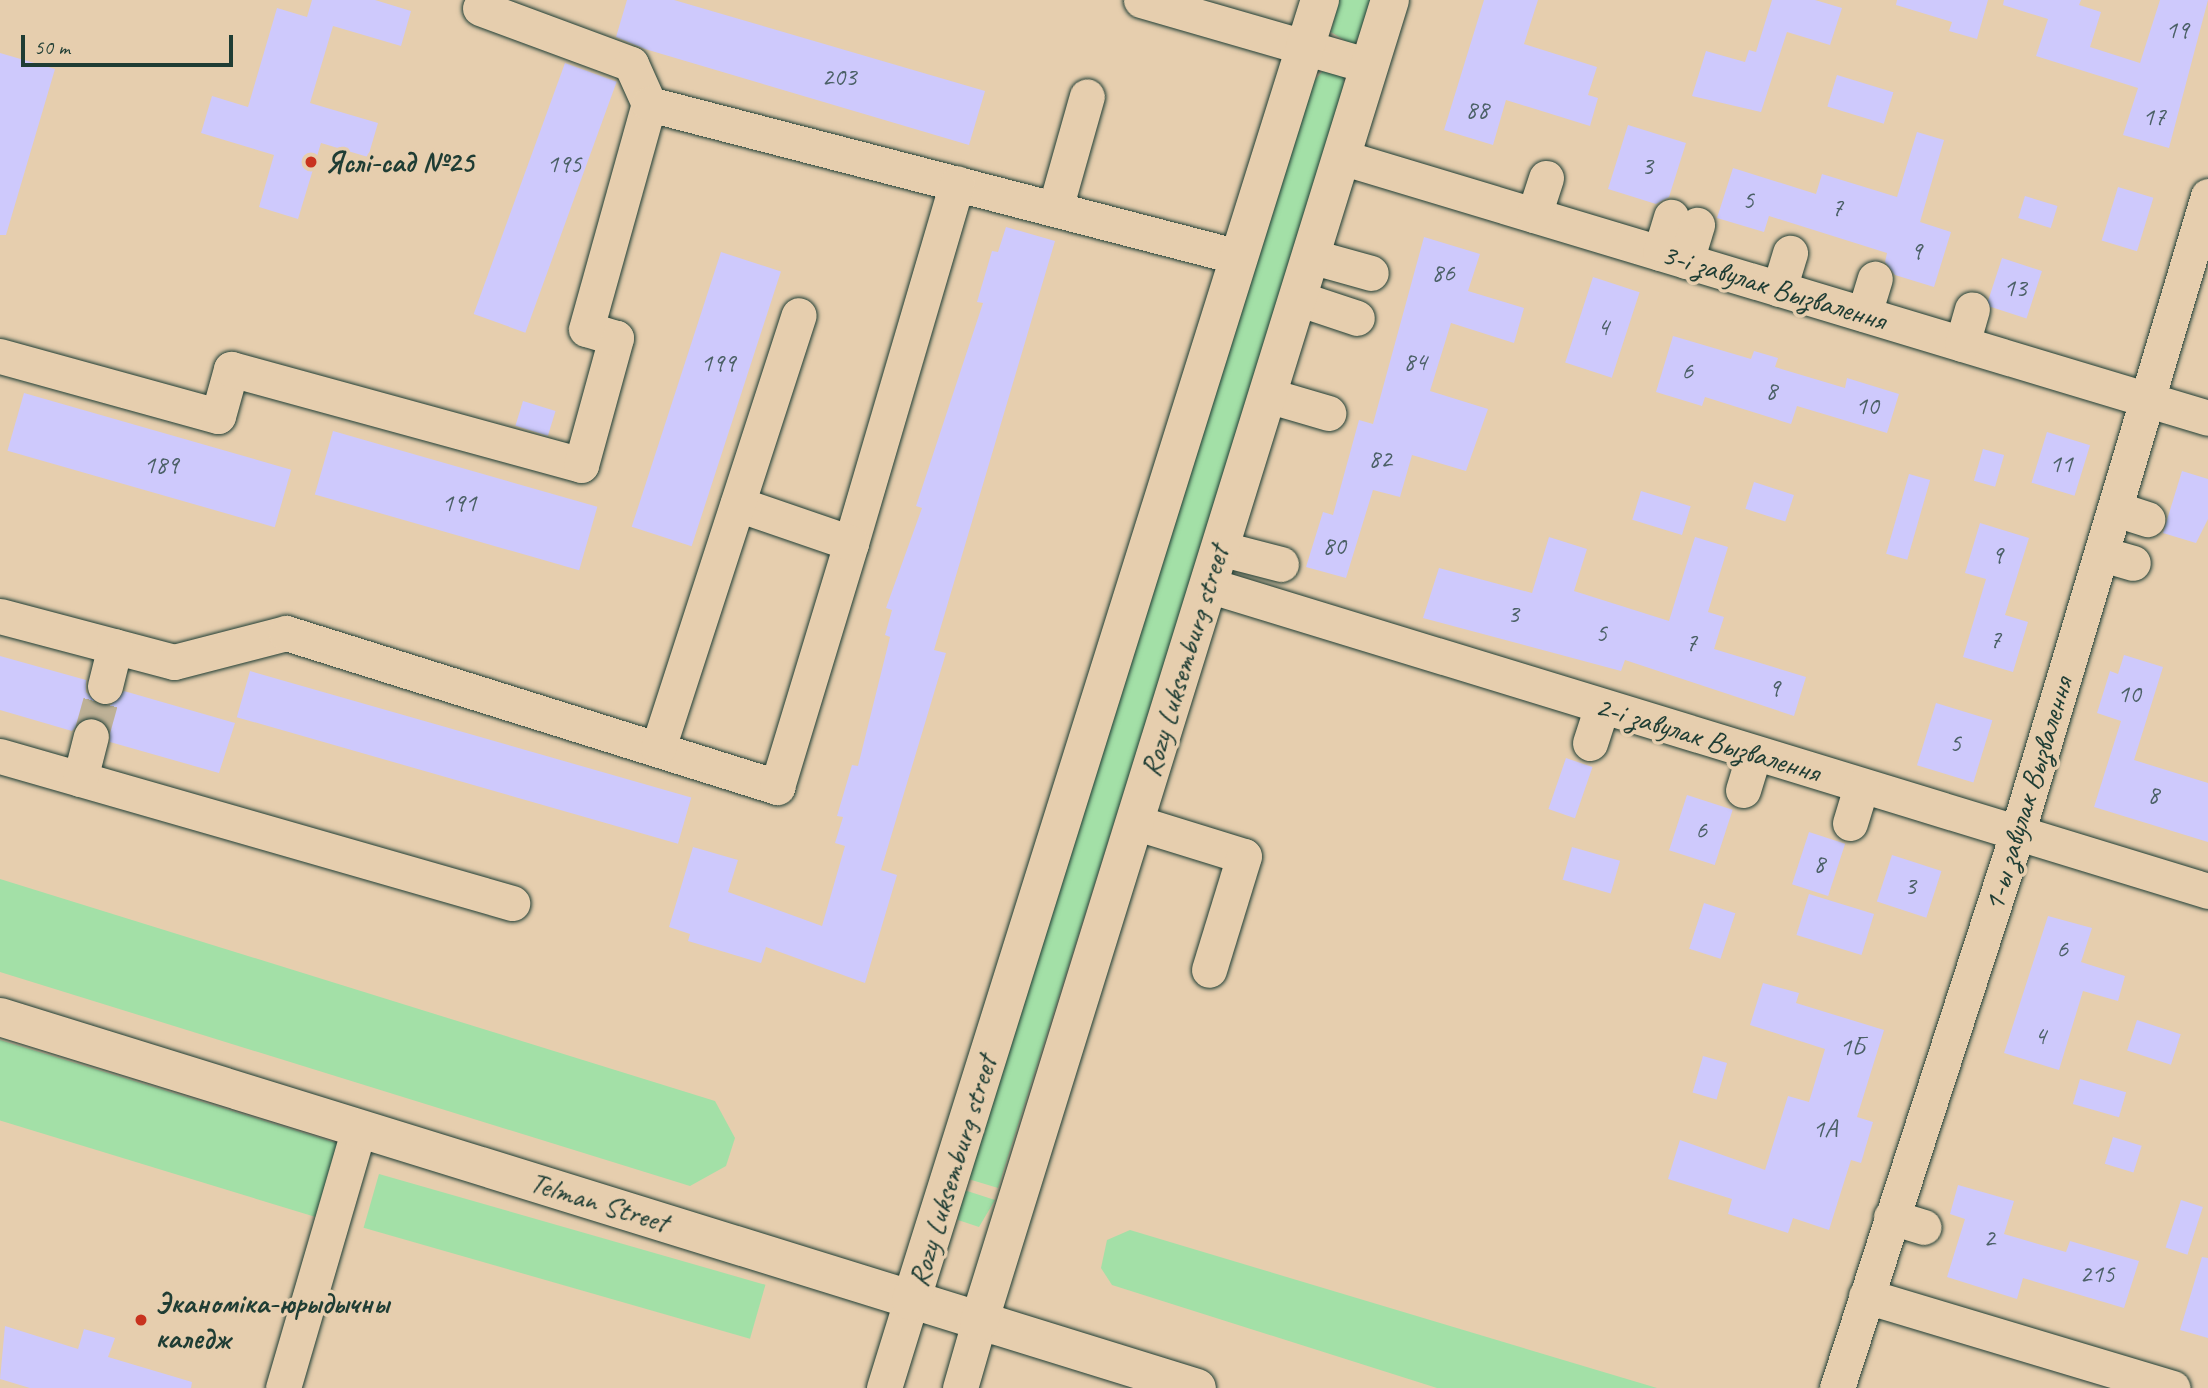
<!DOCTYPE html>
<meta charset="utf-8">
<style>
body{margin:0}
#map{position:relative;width:2208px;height:1388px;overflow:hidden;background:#e6ceae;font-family:Caveat,sans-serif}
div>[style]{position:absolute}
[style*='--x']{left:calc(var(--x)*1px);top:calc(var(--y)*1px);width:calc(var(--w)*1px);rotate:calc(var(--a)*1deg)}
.green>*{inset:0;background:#a3e0a7;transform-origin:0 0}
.building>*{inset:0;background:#cec9fc;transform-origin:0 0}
.minor-tunnel>*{height:35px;margin-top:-17.5px;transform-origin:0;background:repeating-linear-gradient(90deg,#beb196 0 35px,transparent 0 53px)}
.roads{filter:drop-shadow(0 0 2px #1f3d34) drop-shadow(0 0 2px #1f3d34)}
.minor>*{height:35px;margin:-17.5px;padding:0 17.5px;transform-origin:17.5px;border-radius:17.5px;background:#e6ceae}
.major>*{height:38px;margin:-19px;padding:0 19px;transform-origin:19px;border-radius:19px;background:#e6ceae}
.dots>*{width:19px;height:19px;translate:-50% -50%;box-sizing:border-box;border:4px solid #e6ceae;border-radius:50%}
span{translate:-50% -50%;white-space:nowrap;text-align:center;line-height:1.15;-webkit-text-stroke:7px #e6ceae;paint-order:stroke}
.number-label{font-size:26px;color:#4b6066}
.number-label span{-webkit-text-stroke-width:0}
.poi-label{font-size:30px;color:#1f3d34;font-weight:700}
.left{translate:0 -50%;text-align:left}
.street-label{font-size:30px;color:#1f3d34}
.scale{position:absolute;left:21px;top:35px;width:212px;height:32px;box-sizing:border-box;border:4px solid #1f3d34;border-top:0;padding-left:9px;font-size:21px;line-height:24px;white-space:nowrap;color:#1f3d34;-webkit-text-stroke:5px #e6ceae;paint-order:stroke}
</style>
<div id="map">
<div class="green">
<i style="clip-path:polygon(1339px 0,1376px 0,1354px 46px,1331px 32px)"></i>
<i style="clip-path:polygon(1323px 71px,1344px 77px,1341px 108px,998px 1188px,965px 1178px,1313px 82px)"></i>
<i style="clip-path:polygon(0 879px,715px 1101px,735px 1138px,726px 1166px,690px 1186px,0 972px)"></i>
<i style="left:0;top:1040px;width:357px;height:77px;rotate:17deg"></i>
<i style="left:379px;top:1174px;width:402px;height:56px;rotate:16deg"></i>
<i style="clip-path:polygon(961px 1189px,995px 1200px,979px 1227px,958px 1220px)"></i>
<i style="clip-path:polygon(1130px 1230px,1657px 1388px,1437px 1388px,1112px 1285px,1101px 1268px,1107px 1240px)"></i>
</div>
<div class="building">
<i style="clip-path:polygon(312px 0,375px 0,411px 11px,401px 46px,333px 26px,310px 103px,378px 123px,368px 157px,321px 143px,298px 219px,259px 207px,274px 155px,201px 133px,212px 96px,248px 107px,277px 8px,307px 17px)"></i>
<i style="clip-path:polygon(627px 0,674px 0,985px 91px,969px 145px,645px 49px,616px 37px)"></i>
<i style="clip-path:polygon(1484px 0,1538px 0,1524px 44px,1597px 67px,1588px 95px,1598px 98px,1590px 126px,1506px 100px,1493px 145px,1444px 130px)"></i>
<i style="clip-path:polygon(1772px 0,1815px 0,1842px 8px,1830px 45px,1787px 32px,1761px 112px,1692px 96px,1706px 51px,1745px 62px,1749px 50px,1756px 52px)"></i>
<i style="clip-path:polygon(1897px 0,1988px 0,1977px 39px,1949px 31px,1952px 22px,1896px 5px)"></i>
<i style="clip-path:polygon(2004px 0,2081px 0,2079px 5px,2101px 12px,2090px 47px,2140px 63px,2160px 0,2208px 0,2169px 148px,2123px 135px,2138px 88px,2036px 56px,2048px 19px,2003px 5px)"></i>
<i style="clip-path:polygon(0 53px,55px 69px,6px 235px,0 235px)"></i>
<i style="left:565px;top:63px;width:55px;height:267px;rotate:20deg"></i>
<i style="left:1837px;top:75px;width:59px;height:33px;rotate:17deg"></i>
<i style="clip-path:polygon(1628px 125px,1686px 143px,1669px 197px,1656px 204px,1608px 189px)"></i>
<i style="clip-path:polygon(1917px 132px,1944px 140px,1920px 222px,1951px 232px,1934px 287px,1895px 275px,1885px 262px,1887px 253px,1769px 216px,1764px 232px,1717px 218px,1733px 168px,1816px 194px,1822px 174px,1897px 197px)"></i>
<i style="left:2118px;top:187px;width:37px;height:56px;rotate:17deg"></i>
<i style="left:2025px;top:196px;width:34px;height:23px;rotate:17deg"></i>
<i style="clip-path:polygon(1006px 227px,1055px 241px,934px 650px,946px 653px,881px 870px,897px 875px,865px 983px,766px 947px,761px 963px,688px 941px,690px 934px,669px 927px,693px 847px,738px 860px,728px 892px,822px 926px,845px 846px,835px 843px,843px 817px,837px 816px,852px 765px,858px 766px,890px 637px,885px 635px,892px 610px,886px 608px,922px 508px,916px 506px,983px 303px,977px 302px,992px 251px,998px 252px)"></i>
<i style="clip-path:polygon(1424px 237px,1480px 254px,1468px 291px,1524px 308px,1514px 343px,1451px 323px,1430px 391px,1488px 409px,1466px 471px,1412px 455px,1400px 497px,1373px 490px,1346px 578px,1306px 567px,1323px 512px,1333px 515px,1359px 420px,1373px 424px)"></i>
<i style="left:721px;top:252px;width:63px;height:289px;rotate:18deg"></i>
<i style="left:2002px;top:258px;width:42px;height:50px;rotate:18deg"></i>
<i style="left:1593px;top:277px;width:49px;height:90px;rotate:18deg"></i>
<i style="clip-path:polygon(1673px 336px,1751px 359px,1754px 351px,1778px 358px,1775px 367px,1845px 388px,1847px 378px,1899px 394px,1887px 433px,1797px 406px,1791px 424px,1705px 397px,1702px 406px,1656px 392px)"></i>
<i style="left:24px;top:393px;width:278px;height:60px;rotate:16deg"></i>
<i style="left:523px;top:401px;width:34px;height:26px;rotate:17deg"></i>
<i style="left:333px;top:431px;width:275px;height:66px;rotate:16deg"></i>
<i style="left:2047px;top:432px;width:45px;height:53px;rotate:17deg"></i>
<i style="left:1983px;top:449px;width:22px;height:33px;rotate:16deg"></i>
<i style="clip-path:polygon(2182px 471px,2208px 479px,2208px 519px,2196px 543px,2163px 533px)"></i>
<i style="left:1909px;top:474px;width:22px;height:83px;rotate:16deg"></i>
<i style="left:1754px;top:482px;width:42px;height:28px;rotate:18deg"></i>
<i style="left:1641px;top:491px;width:52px;height:30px;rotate:17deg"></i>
<i style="clip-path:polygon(1980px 523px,2029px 538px,2005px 615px,2028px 622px,2013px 672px,1963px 657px,1986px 579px,1965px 573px)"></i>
<i style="clip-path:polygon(1549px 537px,1587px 549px,1574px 591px,1669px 621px,1695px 537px,1728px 547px,1708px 612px,1724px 617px,1714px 649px,1806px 677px,1794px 716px,1625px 660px,1621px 671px,1423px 618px,1439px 568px,1532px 593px)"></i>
<i style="clip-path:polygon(2124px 655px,2163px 667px,2134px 760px,2208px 783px,2208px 842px,2094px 807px,2121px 721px,2097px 713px,2110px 671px,2118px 674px)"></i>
<i style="clip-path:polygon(0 656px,86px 680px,86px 692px,99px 705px,111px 705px,124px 691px,235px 723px,219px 773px,110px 742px,110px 730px,97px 717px,85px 717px,72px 731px,0 710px)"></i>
<i style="left:250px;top:671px;width:459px;height:48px;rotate:16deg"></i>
<i style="left:1936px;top:703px;width:59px;height:65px;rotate:17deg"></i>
<i style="left:1566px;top:758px;width:28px;height:54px;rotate:19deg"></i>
<i style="left:1687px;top:795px;width:48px;height:58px;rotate:18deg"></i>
<i style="left:1809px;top:832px;width:38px;height:55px;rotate:18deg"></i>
<i style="left:1572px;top:847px;width:50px;height:34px;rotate:16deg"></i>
<i style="left:1892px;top:855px;width:52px;height:49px;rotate:18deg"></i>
<i style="left:1809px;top:894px;width:68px;height:43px;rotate:17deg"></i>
<i style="left:1704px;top:903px;width:33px;height:48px;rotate:18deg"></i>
<i style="clip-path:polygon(2048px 916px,2092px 928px,2081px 962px,2125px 976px,2118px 1001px,2083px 991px,2059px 1070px,2004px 1053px)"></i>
<i style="clip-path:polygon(1763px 983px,1799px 993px,1796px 1003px,1884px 1030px,1857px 1117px,1873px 1122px,1861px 1163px,1851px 1160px,1829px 1230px,1793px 1218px,1788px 1233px,1728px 1214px,1732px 1199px,1668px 1179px,1680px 1140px,1765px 1170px,1788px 1096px,1809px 1102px,1825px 1049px,1750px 1025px)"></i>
<i style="left:2137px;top:1020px;width:46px;height:32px;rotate:18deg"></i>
<i style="left:1703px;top:1056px;width:25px;height:38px;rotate:16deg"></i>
<i style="left:2080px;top:1079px;width:48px;height:26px;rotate:16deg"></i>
<i style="left:2113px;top:1137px;width:30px;height:28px;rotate:17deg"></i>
<i style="clip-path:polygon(1958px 1185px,2014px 1201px,2004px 1234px,2066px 1252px,2070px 1241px,2139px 1261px,2124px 1308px,2023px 1278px,2017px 1299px,1947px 1277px,1965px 1219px,1950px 1214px)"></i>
<i style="left:2181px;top:1200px;width:23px;height:50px;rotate:18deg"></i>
<i style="clip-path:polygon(2202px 1257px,2208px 1258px,2208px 1338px,2180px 1330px)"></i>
<i style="clip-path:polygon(5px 1326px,78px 1349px,84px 1329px,115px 1338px,108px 1357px,192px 1382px,191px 1388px,30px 1388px,0 1379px)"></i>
</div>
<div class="minor-tunnel">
<i style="--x:91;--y:736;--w:52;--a:-74.4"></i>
</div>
<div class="roads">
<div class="minor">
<i style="--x:1141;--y:0;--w:237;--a:16.1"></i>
<i style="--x:480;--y:8;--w:161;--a:20.3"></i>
<i style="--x:631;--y:64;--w:44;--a:65.8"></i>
<i style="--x:1341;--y:157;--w:905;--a:16.75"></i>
<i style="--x:1055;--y:209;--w:117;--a:-74.2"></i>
<i style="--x:1534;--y:215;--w:39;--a:-72"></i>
<i style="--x:1660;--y:253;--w:38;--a:-73"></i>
<i style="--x:1310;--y:256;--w:63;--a:15.6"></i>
<i style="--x:1686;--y:261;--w:38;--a:-73"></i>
<i style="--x:1779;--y:289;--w:38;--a:-73"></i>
<i style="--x:1297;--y:298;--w:63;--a:18.4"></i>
<i style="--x:1864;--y:314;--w:37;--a:-73"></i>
<i style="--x:1962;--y:344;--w:36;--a:-74"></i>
<i style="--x:0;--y:356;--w:226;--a:15.4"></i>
<i style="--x:218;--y:416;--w:49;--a:-74.5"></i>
<i style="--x:231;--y:369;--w:363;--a:15.3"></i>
<i style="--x:581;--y:465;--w:132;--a:-74.6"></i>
<i style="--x:616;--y:338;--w:31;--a:-163"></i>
<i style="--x:586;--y:329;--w:234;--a:-74.4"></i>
<i style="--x:649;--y:104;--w:610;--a:14.54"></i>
<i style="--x:1267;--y:395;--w:64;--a:16.4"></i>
<i style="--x:2116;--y:509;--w:33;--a:18"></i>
<i style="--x:851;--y:543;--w:375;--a:-73.6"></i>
<i style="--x:1219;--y:548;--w:64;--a:14.5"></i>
<i style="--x:2102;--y:554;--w:32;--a:16"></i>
<i style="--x:1208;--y:585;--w:1046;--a:17.01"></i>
<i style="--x:0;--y:616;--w:180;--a:14.8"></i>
<i style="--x:174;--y:662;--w:116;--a:-14.5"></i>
<i style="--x:286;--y:633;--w:515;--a:17.41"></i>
<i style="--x:777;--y:787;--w:255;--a:-73.1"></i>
<i style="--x:851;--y:543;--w:120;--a:-161"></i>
<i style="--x:105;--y:686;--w:41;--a:-76"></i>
<i style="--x:1590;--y:743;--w:38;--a:-72"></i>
<i style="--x:658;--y:748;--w:455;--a:-72"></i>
<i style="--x:0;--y:756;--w:533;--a:16.02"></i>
<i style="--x:80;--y:779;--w:44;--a:-75.7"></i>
<i style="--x:1743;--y:790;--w:38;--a:-73"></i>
<i style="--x:1134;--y:822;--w:115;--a:17.2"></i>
<i style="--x:1244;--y:856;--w:119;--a:107.1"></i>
<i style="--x:1850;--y:823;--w:39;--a:-73"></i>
<i style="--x:1891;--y:1217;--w:34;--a:17"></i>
<i style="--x:1866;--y:1296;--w:320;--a:16.7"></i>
<i style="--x:283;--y:1388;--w:271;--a:-73.7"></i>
<i style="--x:884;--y:1388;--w:91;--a:-72.8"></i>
<i style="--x:960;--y:1388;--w:69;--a:-73.9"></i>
<i style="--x:1837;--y:1388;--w:583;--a:-72"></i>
<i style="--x:2017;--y:834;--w:666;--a:-73.33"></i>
</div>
<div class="major">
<i style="--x:0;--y:1017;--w:1253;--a:17.22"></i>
<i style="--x:911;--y:1301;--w:1364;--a:-72.55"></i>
<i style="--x:979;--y:1322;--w:1384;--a:-72.73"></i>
</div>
</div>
<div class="dots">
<i style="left:311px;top:162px;background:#c8321e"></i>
<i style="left:141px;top:1320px;background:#c8321e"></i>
</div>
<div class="number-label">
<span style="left:2177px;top:30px">19</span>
<span style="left:839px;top:77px">203</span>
<span style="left:1477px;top:110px">88</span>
<span style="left:2154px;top:117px">17</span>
<span style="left:564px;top:164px">195</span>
<span style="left:1647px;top:166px">3</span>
<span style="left:1748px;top:200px">5</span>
<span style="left:1837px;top:208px">7</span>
<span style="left:1916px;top:251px">9</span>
<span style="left:1443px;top:273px">86</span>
<span style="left:2015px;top:288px">13</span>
<span style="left:1603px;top:327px">4</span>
<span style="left:1415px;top:362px">84</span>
<span style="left:718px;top:363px">199</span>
<span style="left:1687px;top:371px">6</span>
<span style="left:1771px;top:391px">8</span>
<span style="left:1867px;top:406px">10</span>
<span style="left:1380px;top:459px">82</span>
<span style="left:2061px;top:464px">11</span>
<span style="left:161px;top:465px">189</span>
<span style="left:459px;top:503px">191</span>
<span style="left:1334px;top:546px">80</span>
<span style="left:1997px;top:555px">9</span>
<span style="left:1513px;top:614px">3</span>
<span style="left:1601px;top:633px">5</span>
<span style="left:1995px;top:640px">7</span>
<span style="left:1691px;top:643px">7</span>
<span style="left:1774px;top:688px">9</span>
<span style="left:2129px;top:694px">10</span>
<span style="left:1955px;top:743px">5</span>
<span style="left:2153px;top:795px">8</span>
<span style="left:1701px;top:830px">6</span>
<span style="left:1819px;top:864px">8</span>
<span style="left:1910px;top:886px">3</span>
<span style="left:2062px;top:949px">6</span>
<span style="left:2040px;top:1036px">4</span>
<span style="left:1852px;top:1047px">1Б</span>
<span style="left:1825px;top:1129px">1А</span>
<span style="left:1989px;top:1238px">2</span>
<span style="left:2097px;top:1274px">215</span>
</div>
<div class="poi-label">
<span class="left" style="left:325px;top:162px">Яслі-сад №25</span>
<span class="left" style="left:155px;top:1320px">Эканоміка-юрыдычны<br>каледж</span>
</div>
<div class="street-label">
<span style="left:1774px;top:287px;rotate:17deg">3-і завулак Вызвалення</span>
<span style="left:1184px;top:661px;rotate:-73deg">Rozy Luksemburg street</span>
<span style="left:1708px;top:739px;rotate:17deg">2-і завулак Вызвалення</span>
<span style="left:2028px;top:794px;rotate:-73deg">1-ы завулак Вызвалення</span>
<span style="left:952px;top:1171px;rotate:-73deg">Rozy Luksemburg street</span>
<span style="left:599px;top:1202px;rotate:17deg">Telman Street</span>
</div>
<div class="scale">50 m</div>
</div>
